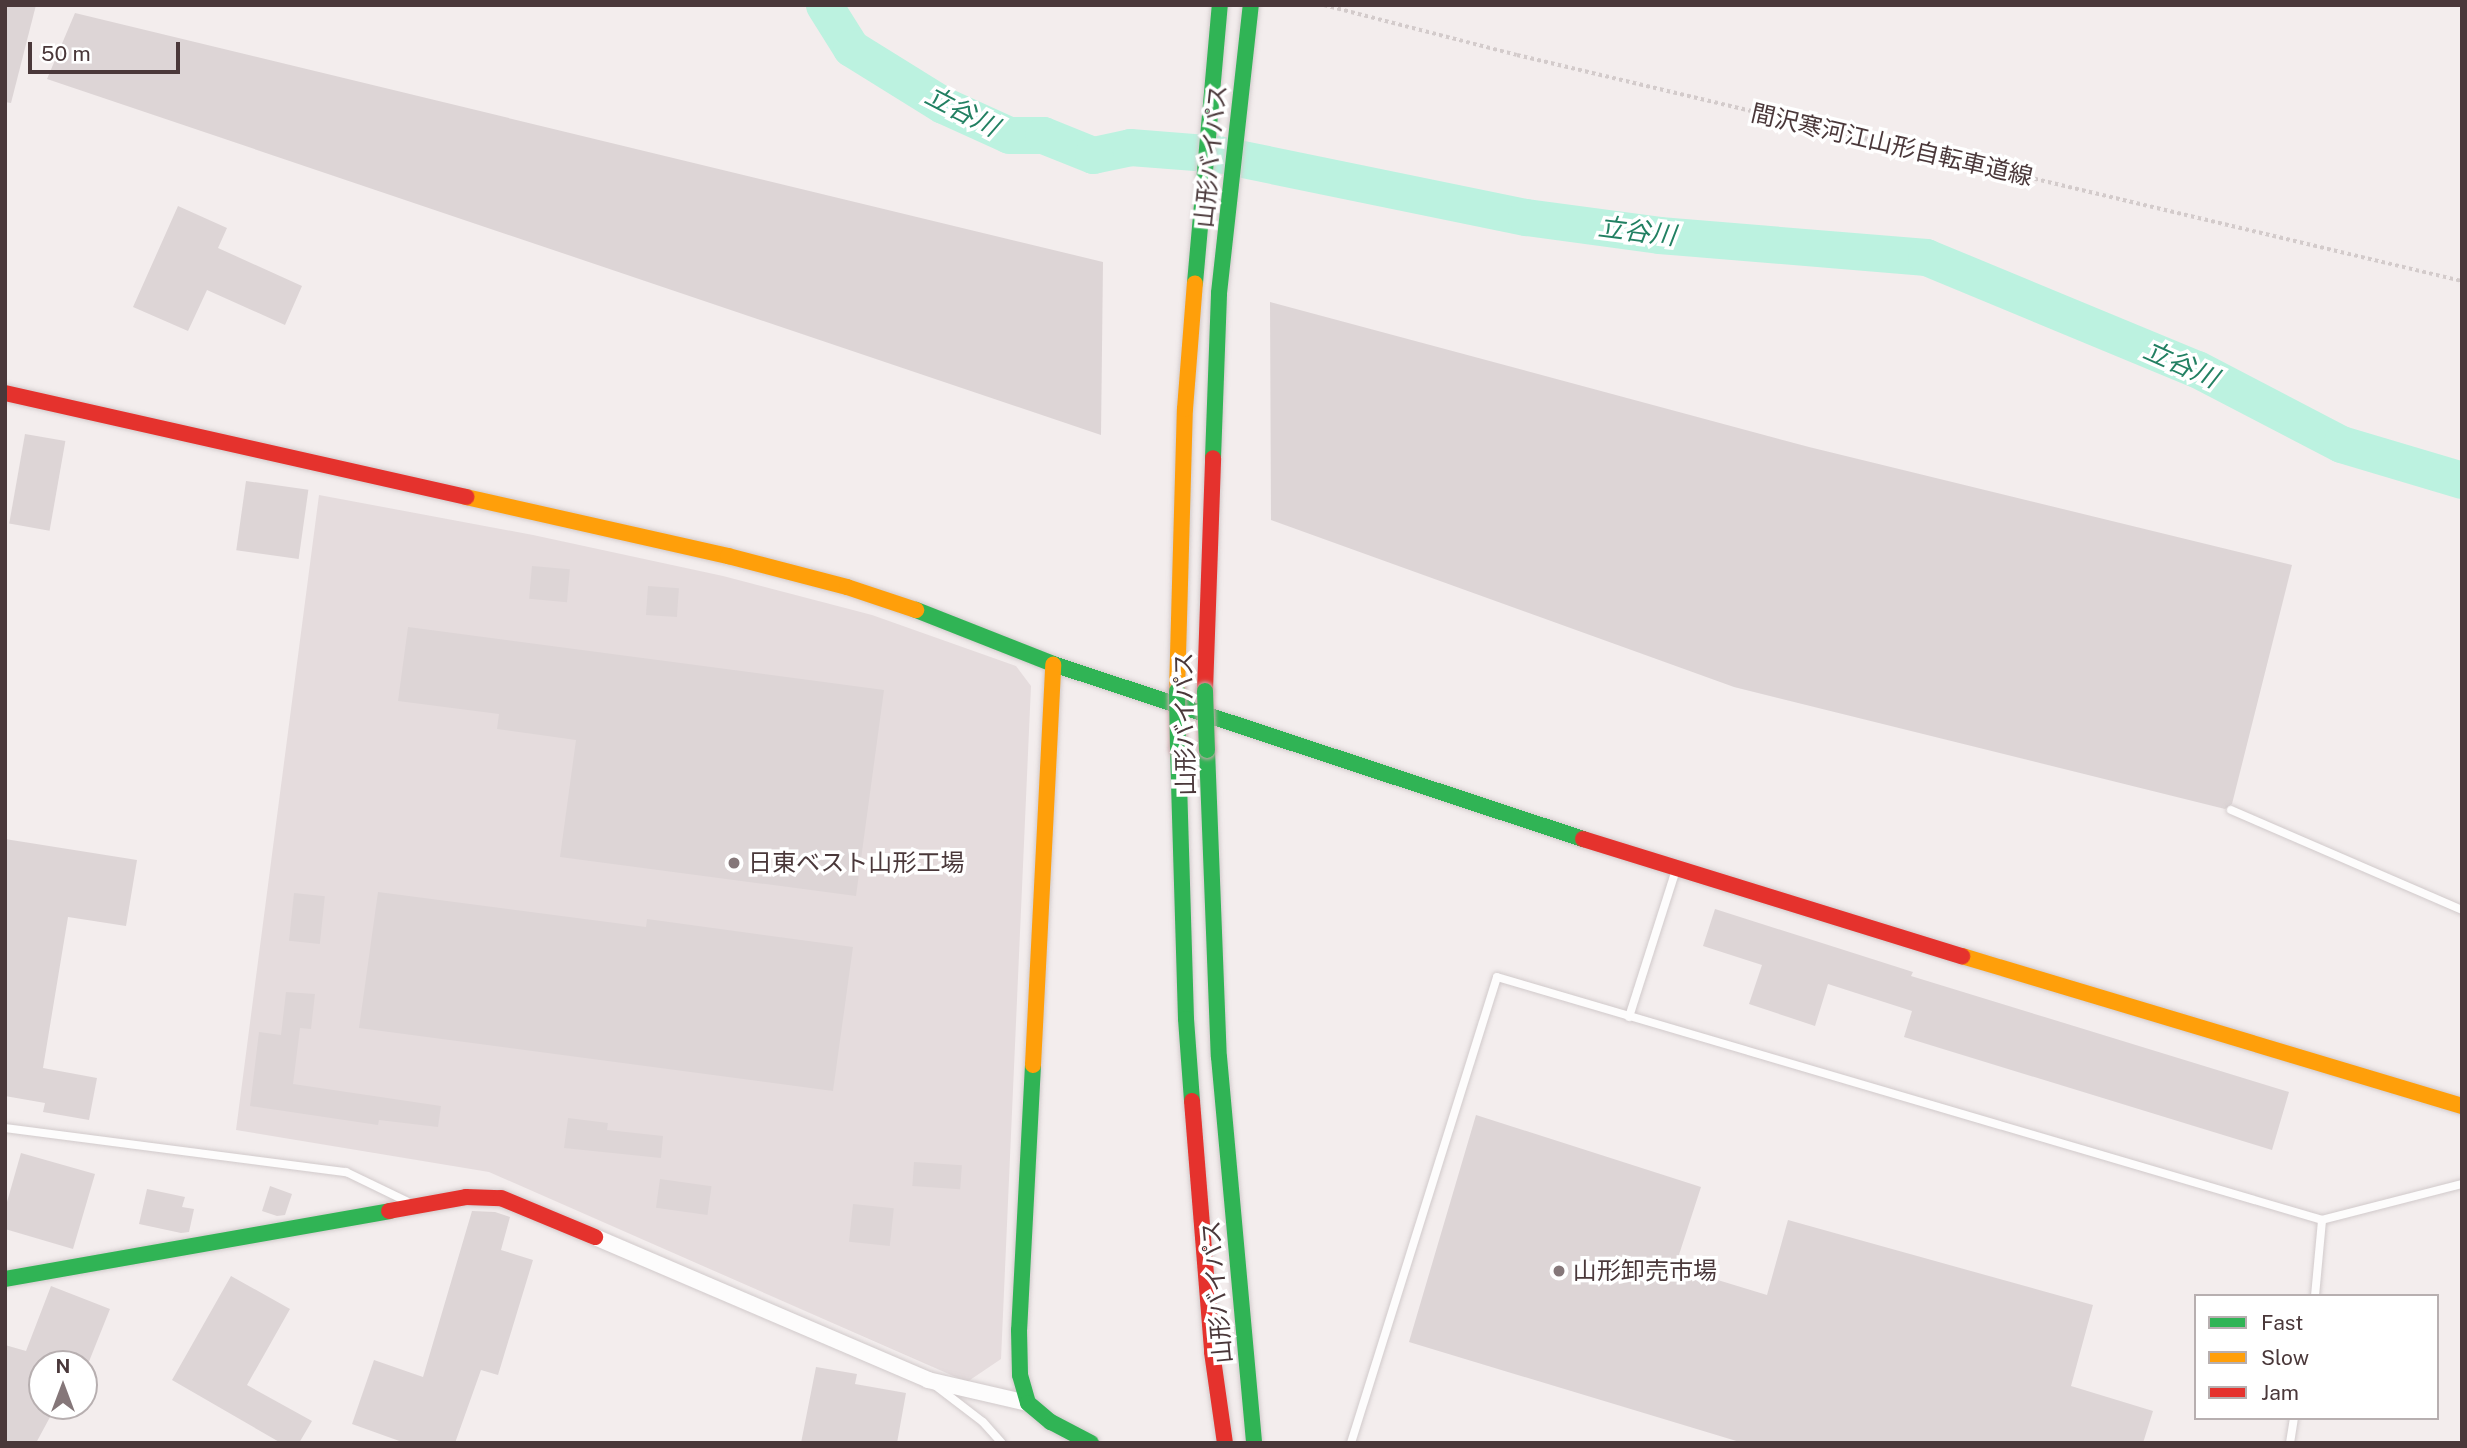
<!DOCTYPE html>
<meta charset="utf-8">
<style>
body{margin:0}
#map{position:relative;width:2467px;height:1448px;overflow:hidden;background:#f3eded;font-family:"Public Sans","Noto Sans JP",sans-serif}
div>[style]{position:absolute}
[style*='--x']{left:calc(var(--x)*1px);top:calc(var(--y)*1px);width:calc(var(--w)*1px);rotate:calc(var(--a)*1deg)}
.industrial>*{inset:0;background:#e5dcdd}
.river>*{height:37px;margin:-18.5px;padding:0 18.5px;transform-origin:18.5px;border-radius:18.5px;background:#bcf2e0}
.building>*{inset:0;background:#ddd5d6;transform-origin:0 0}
.path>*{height:3.5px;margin-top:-1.75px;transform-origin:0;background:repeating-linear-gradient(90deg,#d3cbcb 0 3.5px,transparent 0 7px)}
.roads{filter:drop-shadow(0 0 2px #d1cacb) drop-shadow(0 0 2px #d1cacb)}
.lane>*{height:8px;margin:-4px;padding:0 4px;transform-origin:4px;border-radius:4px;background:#fdfcfc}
.street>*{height:16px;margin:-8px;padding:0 8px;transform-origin:8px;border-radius:8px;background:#fdfcfc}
.fast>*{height:16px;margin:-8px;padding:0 8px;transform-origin:8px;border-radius:8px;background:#30b455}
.slow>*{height:16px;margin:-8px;padding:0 8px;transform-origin:8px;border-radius:8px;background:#ff9f0a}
.jam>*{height:16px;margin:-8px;padding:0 8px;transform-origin:8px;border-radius:8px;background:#e5322d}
.bridges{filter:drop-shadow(0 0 2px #cba8ab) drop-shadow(0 0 2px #cba8ab)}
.fast-bridge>*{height:16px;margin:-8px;padding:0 8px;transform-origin:8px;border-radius:8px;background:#30b455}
.dots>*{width:19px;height:19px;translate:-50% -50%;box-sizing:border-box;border:4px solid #fff;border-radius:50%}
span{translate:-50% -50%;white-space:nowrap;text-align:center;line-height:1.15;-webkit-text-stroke:7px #fff;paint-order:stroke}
.street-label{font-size:24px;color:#4a383a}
.poi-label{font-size:24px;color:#4a383a}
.left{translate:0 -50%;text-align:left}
.water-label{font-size:26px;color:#228062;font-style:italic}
.frame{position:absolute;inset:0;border:7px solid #4a383a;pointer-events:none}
.legend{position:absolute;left:2194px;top:1294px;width:245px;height:126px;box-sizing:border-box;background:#fff;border:2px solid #b7afb0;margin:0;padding:9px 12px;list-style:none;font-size:21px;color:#4a383a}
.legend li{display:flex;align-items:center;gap:14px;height:35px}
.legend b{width:35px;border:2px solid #b7afb0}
.north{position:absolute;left:28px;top:1350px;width:70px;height:70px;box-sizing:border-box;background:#fff;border:2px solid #b7afb0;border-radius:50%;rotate:0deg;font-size:19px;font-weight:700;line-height:28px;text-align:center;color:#4a383a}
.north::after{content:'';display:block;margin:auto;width:24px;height:32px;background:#857779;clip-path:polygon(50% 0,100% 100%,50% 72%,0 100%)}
.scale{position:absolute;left:28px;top:42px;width:152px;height:32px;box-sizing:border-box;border:4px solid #4a383a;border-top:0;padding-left:9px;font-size:21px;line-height:24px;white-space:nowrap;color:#4a383a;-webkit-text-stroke:5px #fff;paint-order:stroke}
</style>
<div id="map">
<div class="industrial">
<i style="clip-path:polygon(319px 495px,533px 535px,723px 576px,872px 615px,1016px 666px,1031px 686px,1001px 1359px,967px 1382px,489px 1172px,236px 1130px)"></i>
</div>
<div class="river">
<i style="--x:824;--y:5;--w:51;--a:57.9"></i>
<i style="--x:851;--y:48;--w:108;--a:31.8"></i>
<i style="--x:943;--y:105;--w:72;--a:24.4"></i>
<i style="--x:1009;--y:135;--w:34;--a:0"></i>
<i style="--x:1043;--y:135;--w:54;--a:21.8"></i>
<i style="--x:1093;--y:155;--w:38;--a:-12"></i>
<i style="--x:1130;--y:147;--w:88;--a:4.5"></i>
<i style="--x:1218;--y:154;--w:314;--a:11.6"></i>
<i style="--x:1526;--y:217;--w:134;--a:7.7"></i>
<i style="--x:1659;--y:235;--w:268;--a:4.7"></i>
<i style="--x:1926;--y:257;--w:293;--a:22.5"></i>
<i style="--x:2197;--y:369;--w:162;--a:27.5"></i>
<i style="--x:2341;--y:444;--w:126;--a:16.6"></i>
</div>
<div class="building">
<i style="clip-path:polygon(5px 5px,36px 5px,11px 103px,5px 102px)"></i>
<i style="clip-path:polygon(75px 13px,1103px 262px,1101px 435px,47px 79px)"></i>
<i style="clip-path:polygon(178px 206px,227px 228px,218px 248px,302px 286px,285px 325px,207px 290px,188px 331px,133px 307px)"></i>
<i style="clip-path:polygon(1270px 302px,1809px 447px,2292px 565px,2232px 804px,2225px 809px,1734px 687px,1271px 520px)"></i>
<i style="left:25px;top:434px;width:41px;height:91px;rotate:10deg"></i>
<i style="left:246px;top:481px;width:63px;height:70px;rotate:8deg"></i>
<i style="left:532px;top:566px;width:38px;height:33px;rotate:5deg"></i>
<i style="left:648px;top:586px;width:31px;height:29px;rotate:4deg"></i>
<i style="clip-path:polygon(408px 627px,884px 690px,856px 896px,560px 857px,576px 740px,497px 729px,499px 714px,398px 701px)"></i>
<i style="clip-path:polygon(5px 839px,137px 860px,126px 926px,68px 917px,43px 1068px,97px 1078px,89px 1120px,43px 1112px,45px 1103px,5px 1096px)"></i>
<i style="clip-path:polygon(378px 892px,646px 927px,647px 919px,853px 947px,833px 1091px,359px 1028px)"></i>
<i style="left:294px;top:893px;width:31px;height:48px;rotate:6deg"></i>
<i style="clip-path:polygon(1715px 909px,1913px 972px,1911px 976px,2289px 1092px,2272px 1150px,1904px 1037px,1912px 1011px,1828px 984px,1815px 1026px,1749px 1004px,1762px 965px,1703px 946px)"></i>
<i style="clip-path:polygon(286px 992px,315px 994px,311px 1029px,300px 1028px,293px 1084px,441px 1106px,438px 1127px,379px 1120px,378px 1125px,250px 1106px,259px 1032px,281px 1035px)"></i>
<i style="clip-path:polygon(1476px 1115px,1701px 1187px,1675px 1267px,1767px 1295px,1788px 1220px,2093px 1305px,2071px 1386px,2153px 1411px,2143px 1443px,1743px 1443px,1409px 1342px)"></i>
<i style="clip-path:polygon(568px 1118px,608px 1123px,607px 1130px,663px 1136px,661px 1158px,564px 1148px)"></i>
<i style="clip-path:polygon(21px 1153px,95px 1174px,73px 1249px,5px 1229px,5px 1209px)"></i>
<i style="left:914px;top:1162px;width:48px;height:24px;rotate:4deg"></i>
<i style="left:660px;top:1179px;width:52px;height:29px;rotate:8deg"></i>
<i style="clip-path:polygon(270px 1186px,292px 1194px,285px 1215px,277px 1216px,262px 1211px)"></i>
<i style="clip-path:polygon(147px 1189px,185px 1197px,182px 1207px,194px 1209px,189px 1232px,181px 1233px,139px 1224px)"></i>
<i style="left:853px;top:1204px;width:41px;height:38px;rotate:6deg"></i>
<i style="clip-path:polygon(472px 1211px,495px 1212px,510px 1217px,501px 1250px,533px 1260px,498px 1375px,481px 1370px,455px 1443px,405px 1443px,352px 1424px,374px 1360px,423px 1377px)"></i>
<i style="clip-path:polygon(231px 1276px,290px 1309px,247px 1385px,312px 1421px,299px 1443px,281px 1443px,172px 1380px)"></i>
<i style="clip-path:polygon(51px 1286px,110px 1309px,88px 1364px,42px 1364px,42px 1406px,56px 1406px,36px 1443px,5px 1443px,5px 1345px,26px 1351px)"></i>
<i style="clip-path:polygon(816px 1367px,857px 1374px,855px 1384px,906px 1393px,897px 1443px,801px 1443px)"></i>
</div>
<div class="path">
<i style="--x:1324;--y:5;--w:199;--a:14.5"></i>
<i style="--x:1517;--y:55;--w:972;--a:13.45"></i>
</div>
<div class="roads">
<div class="lane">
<i style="--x:2231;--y:810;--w:252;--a:23.4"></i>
<i style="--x:1629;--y:1017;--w:151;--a:-72.3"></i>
<i style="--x:5;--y:1128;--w:344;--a:7.4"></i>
<i style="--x:346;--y:1172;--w:67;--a:25.8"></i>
<i style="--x:2315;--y:1296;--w:76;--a:-84.7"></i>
<i style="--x:936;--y:1386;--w:59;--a:37.5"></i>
<i style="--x:983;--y:1422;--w:28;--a:48"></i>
<i style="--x:1351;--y:1443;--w:488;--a:-72.6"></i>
<i style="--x:1497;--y:977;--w:860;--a:16.41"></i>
<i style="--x:2322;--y:1220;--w:145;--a:-14.4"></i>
<i style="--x:2290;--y:1443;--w:25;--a:-81"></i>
</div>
<div class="street">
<i style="--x:595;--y:1237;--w:362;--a:23.2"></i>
<i style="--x:928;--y:1380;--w:103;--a:13"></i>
</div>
<div class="fast">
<i style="--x:1195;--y:283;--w:279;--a:-84.9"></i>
<i style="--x:1213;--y:458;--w:165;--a:-87.9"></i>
<i style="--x:1219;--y:293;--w:290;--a:-83.7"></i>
<i style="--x:916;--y:610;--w:147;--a:21.5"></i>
<i style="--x:1053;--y:664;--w:558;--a:18.27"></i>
<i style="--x:1178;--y:749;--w:270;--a:88.3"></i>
<i style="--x:1186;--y:1019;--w:82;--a:85.8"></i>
<i style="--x:1207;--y:750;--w:307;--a:87.8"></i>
<i style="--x:1219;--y:1057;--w:388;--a:84.8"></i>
<i style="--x:1033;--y:1065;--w:265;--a:93"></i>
<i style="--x:1019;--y:1330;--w:45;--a:88.7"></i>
<i style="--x:1020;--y:1375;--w:29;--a:74"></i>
<i style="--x:1028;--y:1403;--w:30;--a:40"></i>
<i style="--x:1051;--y:1422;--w:45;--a:27.7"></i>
<i style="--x:5;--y:1279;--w:390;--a:-10"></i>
</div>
<div class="slow">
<i style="--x:466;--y:497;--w:269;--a:12.7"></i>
<i style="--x:728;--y:556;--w:123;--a:14.6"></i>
<i style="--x:847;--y:587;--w:73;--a:18.4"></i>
<i style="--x:1177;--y:691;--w:282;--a:-88.4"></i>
<i style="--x:1185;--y:409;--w:126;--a:-85.5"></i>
<i style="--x:1962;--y:956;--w:522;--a:16.7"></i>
<i style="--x:1033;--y:1065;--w:401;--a:-87.1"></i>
</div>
<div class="jam">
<i style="--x:5;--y:393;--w:473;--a:12.7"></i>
<i style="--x:1205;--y:691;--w:233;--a:-88"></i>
<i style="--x:1583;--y:839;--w:397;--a:17.2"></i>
<i style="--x:1192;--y:1101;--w:252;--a:85.4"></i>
<i style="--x:1212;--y:1352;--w:92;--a:81.9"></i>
<i style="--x:389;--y:1211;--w:78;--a:-10.3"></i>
<i style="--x:466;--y:1197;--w:35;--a:2"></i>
<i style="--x:501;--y:1198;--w:102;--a:22.5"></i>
</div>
</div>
<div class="bridges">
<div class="fast-bridge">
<i style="--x:1177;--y:691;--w:58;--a:89"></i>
<i style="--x:1205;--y:691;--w:59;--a:88.1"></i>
</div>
</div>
<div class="dots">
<i style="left:734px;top:863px;background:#857779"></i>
<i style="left:1559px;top:1271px;background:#857779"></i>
</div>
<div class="street-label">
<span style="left:1892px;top:145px;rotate:13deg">間沢寒河江山形自転車道線</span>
<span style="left:1211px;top:156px;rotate:-84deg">山形バイパス</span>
<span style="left:1185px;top:724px;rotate:-91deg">山形バイパス</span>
<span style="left:1217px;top:1292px;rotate:-95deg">山形バイパス</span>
</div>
<div class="poi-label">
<span class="left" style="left:748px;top:863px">日東ベスト山形工場</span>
<span class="left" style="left:1573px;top:1271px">山形卸売市場</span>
</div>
<div class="water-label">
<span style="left:962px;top:111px;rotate:27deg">立谷川</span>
<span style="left:1637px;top:231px;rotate:7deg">立谷川</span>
<span style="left:2181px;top:364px;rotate:24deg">立谷川</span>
</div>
<div class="frame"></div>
<ul class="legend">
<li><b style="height:9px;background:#30b455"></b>Fast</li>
<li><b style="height:9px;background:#ff9f0a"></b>Slow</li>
<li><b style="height:9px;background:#e5322d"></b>Jam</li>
</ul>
<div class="north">N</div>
<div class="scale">50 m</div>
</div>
